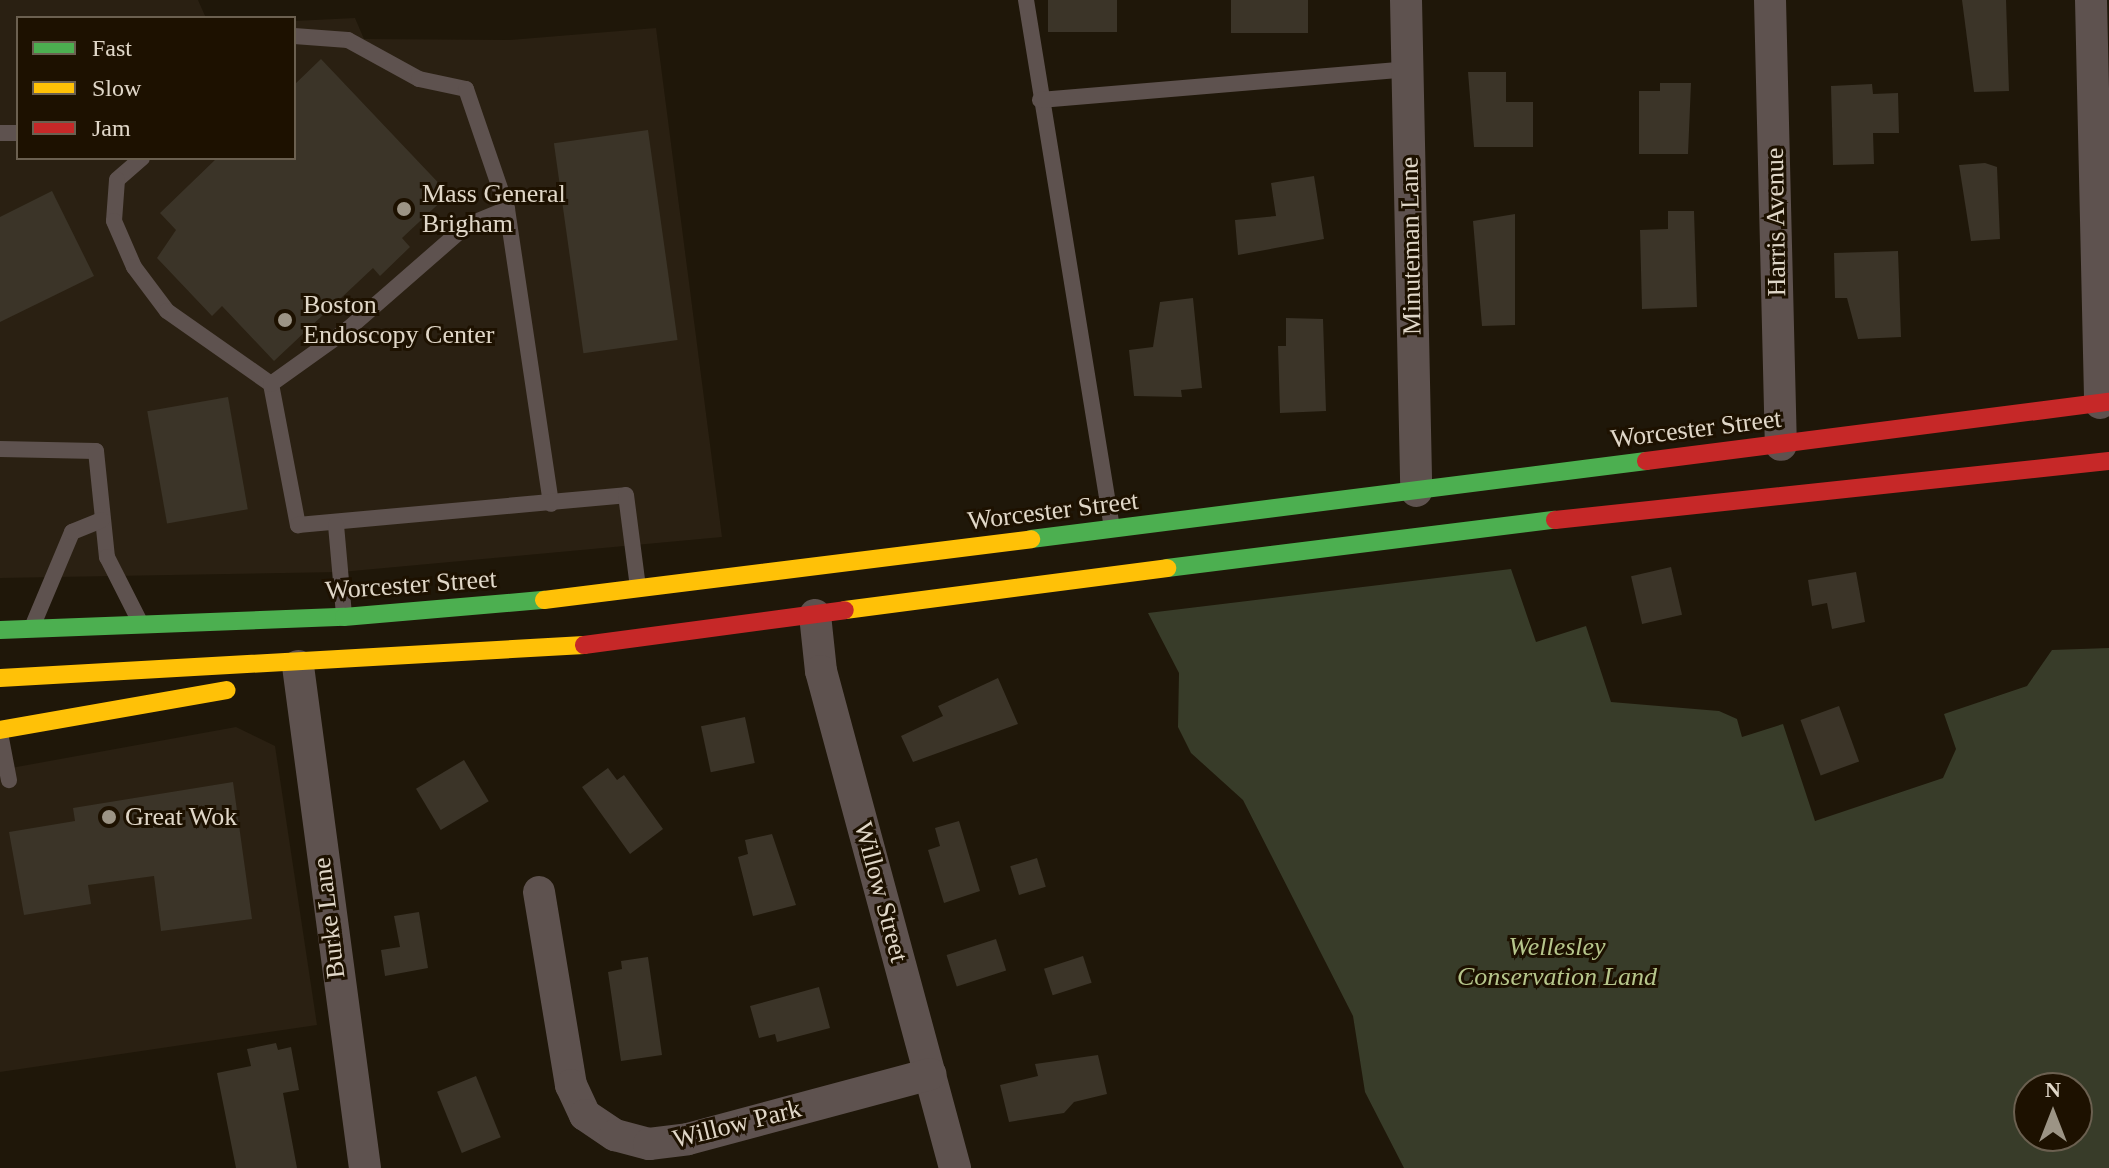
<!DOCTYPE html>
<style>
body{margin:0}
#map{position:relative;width:2109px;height:1168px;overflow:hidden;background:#1f1709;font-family:"Times New Roman",serif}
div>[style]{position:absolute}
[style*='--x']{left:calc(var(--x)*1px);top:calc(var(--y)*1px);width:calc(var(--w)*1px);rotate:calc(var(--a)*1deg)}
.commercial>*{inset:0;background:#2a2012}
.green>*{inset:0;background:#383c29}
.building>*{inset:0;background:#3b3428;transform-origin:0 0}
.lane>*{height:16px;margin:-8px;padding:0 8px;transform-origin:8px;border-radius:8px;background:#5e524f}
.street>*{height:32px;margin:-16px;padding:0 16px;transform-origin:16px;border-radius:16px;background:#5e524f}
.fast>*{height:18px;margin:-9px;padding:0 9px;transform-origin:9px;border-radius:9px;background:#4caf50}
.slow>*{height:18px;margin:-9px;padding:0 9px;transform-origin:9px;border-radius:9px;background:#ffc107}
.jam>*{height:18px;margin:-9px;padding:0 9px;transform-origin:9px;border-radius:9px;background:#c62828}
.dots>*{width:22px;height:22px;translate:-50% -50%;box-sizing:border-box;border:4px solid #1d1100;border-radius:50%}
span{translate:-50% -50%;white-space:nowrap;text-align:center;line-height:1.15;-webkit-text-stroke:6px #1d1100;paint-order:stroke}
.poi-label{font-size:26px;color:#e0d7c8}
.left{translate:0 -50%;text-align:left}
.street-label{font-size:26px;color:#e0d7c8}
.park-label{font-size:26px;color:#b6c68b;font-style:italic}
.legend{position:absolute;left:16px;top:16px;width:280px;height:144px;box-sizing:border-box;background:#1d1100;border:2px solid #6b6050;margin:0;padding:10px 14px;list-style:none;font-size:24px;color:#e0d7c8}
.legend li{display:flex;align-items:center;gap:16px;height:40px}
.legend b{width:40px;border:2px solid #6b6050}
.north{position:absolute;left:2013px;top:1072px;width:80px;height:80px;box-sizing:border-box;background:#1d1100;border:2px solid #6b6050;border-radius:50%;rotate:0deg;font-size:22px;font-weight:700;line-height:32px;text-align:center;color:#e0d7c8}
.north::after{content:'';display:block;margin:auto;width:28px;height:36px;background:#9c9485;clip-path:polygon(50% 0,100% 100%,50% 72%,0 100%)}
</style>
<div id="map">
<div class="commercial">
<i style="clip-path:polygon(0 0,198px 0,206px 18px,18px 18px,18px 158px,294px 158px,294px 21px,355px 18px,364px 39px,510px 40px,656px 28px,722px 537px,341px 572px,0 578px)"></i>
<i style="clip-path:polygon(236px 727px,275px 746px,317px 1025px,0 1072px,0 770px)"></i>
</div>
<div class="green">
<i style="clip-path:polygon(evenodd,1511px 569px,1536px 642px,1586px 626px,1611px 702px,1719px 711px,1737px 719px,1742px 737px,1783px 724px,1815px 821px,1943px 778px,1956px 749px,1944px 714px,2027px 686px,2052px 650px,2109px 648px,2109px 1168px,1404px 1168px,1365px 1092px,1353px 1016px,1243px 800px,1191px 753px,1178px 727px,1179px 673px,1148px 613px,1511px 569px,2029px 1088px,2077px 1088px,2077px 1136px,2029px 1136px,2029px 1088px)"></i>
</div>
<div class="building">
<i style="left:1048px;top:0;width:69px;height:32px"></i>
<i style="left:1231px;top:0;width:77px;height:33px"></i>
<i style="clip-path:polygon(1962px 0,2006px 0,2009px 91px,1974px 92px)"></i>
<i style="clip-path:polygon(321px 59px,449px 194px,402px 238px,410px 247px,380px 276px,373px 268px,274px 361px,222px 306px,212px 316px,157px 258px,176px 230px,160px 213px,217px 158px,294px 158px,294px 85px)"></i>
<i style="clip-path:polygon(1468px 72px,1506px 72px,1506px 102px,1533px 102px,1533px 147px,1474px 147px)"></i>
<i style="clip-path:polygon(1660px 83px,1691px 83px,1688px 154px,1639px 154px,1639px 91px,1660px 91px)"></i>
<i style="clip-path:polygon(1872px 84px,1873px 94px,1898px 93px,1899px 133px,1873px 133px,1874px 164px,1833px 165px,1831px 86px)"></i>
<i style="left:648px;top:130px;width:212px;height:95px;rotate:82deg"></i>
<i style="clip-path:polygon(1985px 163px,1997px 167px,2000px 239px,1971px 241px,1959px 165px)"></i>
<i style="clip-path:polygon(1314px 176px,1324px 239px,1238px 255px,1235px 220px,1276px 216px,1271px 183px)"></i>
<i style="clip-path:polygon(52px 191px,94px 276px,0 322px,0 217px)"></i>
<i style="clip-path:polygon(1668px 211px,1694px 211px,1697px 307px,1642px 309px,1640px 230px,1668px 229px)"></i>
<i style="clip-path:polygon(1515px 214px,1515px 325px,1482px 326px,1473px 221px)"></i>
<i style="clip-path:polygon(1898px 251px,1901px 337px,1858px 339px,1847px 298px,1835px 298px,1834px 253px)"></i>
<i style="clip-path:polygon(1193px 298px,1202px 388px,1181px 390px,1182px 397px,1134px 396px,1129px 350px,1153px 347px,1160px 302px)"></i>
<i style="clip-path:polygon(1286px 318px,1323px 319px,1326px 411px,1280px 413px,1278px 346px,1286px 346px)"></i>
<i style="left:228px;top:397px;width:114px;height:82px;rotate:80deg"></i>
<i style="left:1671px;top:567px;width:49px;height:41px;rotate:77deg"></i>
<i style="clip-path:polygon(1856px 572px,1865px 622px,1832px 629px,1827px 603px,1812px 606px,1808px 580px)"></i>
<i style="clip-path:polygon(998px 678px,1018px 724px,913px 762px,901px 736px,943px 716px,938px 706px)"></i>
<i style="left:1839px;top:706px;width:59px;height:41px;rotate:70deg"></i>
<i style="left:745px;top:717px;width:47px;height:45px;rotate:78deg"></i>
<i style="left:464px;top:760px;width:48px;height:56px;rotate:59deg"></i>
<i style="clip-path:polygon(608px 768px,617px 780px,624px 775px,663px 829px,630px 854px,582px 787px)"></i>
<i style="clip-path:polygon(233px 782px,252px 919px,161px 931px,154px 876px,88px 885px,91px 904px,24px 915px,9px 832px,75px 821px,73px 808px)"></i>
<i style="clip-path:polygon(959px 821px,980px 891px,944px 903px,928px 850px,940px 846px,935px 828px)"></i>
<i style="clip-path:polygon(772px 834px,796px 905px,753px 916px,738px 857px,748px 854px,745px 840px)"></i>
<i style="left:1037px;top:858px;width:30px;height:28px;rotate:73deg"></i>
<i style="clip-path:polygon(419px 912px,428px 968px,385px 976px,381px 950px,400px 947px,394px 916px)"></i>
<i style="left:996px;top:939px;width:33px;height:52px;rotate:72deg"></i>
<i style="left:1083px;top:956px;width:28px;height:41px;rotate:72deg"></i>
<i style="clip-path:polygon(648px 957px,662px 1055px,621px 1061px,608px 972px,622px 969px,621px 961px)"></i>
<i style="clip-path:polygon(819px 987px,830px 1028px,777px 1042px,775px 1034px,759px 1038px,750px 1006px)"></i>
<i style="clip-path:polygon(276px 1043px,278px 1050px,291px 1047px,299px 1090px,283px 1093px,297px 1168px,236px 1168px,217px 1073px,251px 1066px,247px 1049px)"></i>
<i style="clip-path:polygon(1098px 1055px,1107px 1094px,1074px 1102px,1064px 1113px,1009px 1122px,1000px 1085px,1038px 1076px,1035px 1064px)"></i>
<i style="left:476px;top:1076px;width:66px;height:42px;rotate:68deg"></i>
</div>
<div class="lane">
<i style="--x:1026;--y:0;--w:535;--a:80.75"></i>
<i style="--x:294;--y:36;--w:54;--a:4.2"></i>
<i style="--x:348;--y:40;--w:81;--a:28.8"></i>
<i style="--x:419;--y:79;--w:48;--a:12"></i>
<i style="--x:466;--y:89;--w:127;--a:71.1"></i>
<i style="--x:507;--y:209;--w:298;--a:81.5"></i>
<i style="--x:1040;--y:100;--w:368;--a:-4.8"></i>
<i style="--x:0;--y:133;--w:18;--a:0"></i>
<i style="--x:142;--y:158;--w:33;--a:139"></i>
<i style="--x:117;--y:180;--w:41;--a:94.2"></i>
<i style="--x:114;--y:221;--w:50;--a:66.5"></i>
<i style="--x:134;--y:267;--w:55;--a:53.1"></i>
<i style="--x:167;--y:311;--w:127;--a:35.1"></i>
<i style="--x:271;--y:384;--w:144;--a:79.2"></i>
<i style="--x:298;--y:525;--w:329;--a:-5.2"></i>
<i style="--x:626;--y:495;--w:94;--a:82.6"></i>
<i style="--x:271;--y:384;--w:95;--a:-35.5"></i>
<i style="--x:348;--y:329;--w:157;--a:-41.1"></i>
<i style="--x:466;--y:226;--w:44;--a:-22.5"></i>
<i style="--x:0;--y:449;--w:96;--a:1.2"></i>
<i style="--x:96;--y:451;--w:107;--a:84.1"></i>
<i style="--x:107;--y:557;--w:71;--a:63.1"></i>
<i style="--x:336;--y:525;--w:90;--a:84.9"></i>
<i style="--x:33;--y:625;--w:101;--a:-67.2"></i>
<i style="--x:72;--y:532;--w:32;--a:-22"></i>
<i style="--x:0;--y:733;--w:48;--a:79.2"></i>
</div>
<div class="street">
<i style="--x:1406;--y:0;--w:491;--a:88.8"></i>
<i style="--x:1770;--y:0;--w:445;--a:88.6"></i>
<i style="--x:2091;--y:0;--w:403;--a:88.7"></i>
<i style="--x:815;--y:615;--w:56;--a:83.9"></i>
<i style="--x:821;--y:671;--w:515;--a:74.91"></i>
<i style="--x:298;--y:666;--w:506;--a:82.4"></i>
<i style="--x:539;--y:892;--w:196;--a:80.6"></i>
<i style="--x:571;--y:1085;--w:33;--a:65"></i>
<i style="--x:585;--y:1115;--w:36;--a:34"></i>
<i style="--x:615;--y:1135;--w:35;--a:15"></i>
<i style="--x:649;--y:1144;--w:39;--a:-7"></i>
<i style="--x:688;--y:1139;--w:251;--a:-15"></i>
</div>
<div class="fast">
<i style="--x:1031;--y:539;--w:620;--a:-7.23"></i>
<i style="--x:1167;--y:568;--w:391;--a:-7.1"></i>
<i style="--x:0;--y:630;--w:344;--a:-2.2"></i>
<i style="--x:344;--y:617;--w:201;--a:-4.9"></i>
</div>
<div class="slow">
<i style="--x:544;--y:600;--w:491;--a:-7.1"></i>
<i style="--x:845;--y:610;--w:325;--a:-7.4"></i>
<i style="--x:0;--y:678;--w:585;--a:-3.23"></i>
<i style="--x:0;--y:730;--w:230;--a:-10"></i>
</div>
<div class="jam">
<i style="--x:1646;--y:461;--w:467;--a:-7.3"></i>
<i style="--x:1555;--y:520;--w:557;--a:-6.08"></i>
<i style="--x:584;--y:645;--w:263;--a:-7.6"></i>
</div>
<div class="dots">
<i style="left:404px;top:209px;background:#9c9485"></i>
<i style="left:285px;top:320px;background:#9c9485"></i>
<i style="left:109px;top:817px;background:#9c9485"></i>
</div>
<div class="poi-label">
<span class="left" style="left:422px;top:209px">Mass General<br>Brigham</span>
<span class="left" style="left:303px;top:320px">Boston<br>Endoscopy Center</span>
<span class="left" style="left:125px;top:817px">Great Wok</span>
</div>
<div class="street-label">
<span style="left:1776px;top:222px;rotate:-91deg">Harris Avenue</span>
<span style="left:1411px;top:246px;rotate:-91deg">Minuteman Lane</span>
<span style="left:1696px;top:429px;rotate:-7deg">Worcester Street</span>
<span style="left:1053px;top:511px;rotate:-7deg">Worcester Street</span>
<span style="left:411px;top:585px;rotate:-4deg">Worcester Street</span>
<span style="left:881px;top:892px;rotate:75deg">Willow Street</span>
<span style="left:329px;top:918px;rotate:-97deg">Burke Lane</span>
<span style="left:737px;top:1124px;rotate:-14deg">Willow Park</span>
</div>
<div class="park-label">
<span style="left:1557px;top:962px">Wellesley<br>Conservation Land</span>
</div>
<ul class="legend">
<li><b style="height:10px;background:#4caf50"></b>Fast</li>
<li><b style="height:10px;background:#ffc107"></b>Slow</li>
<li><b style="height:10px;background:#c62828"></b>Jam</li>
</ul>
<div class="north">N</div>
</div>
